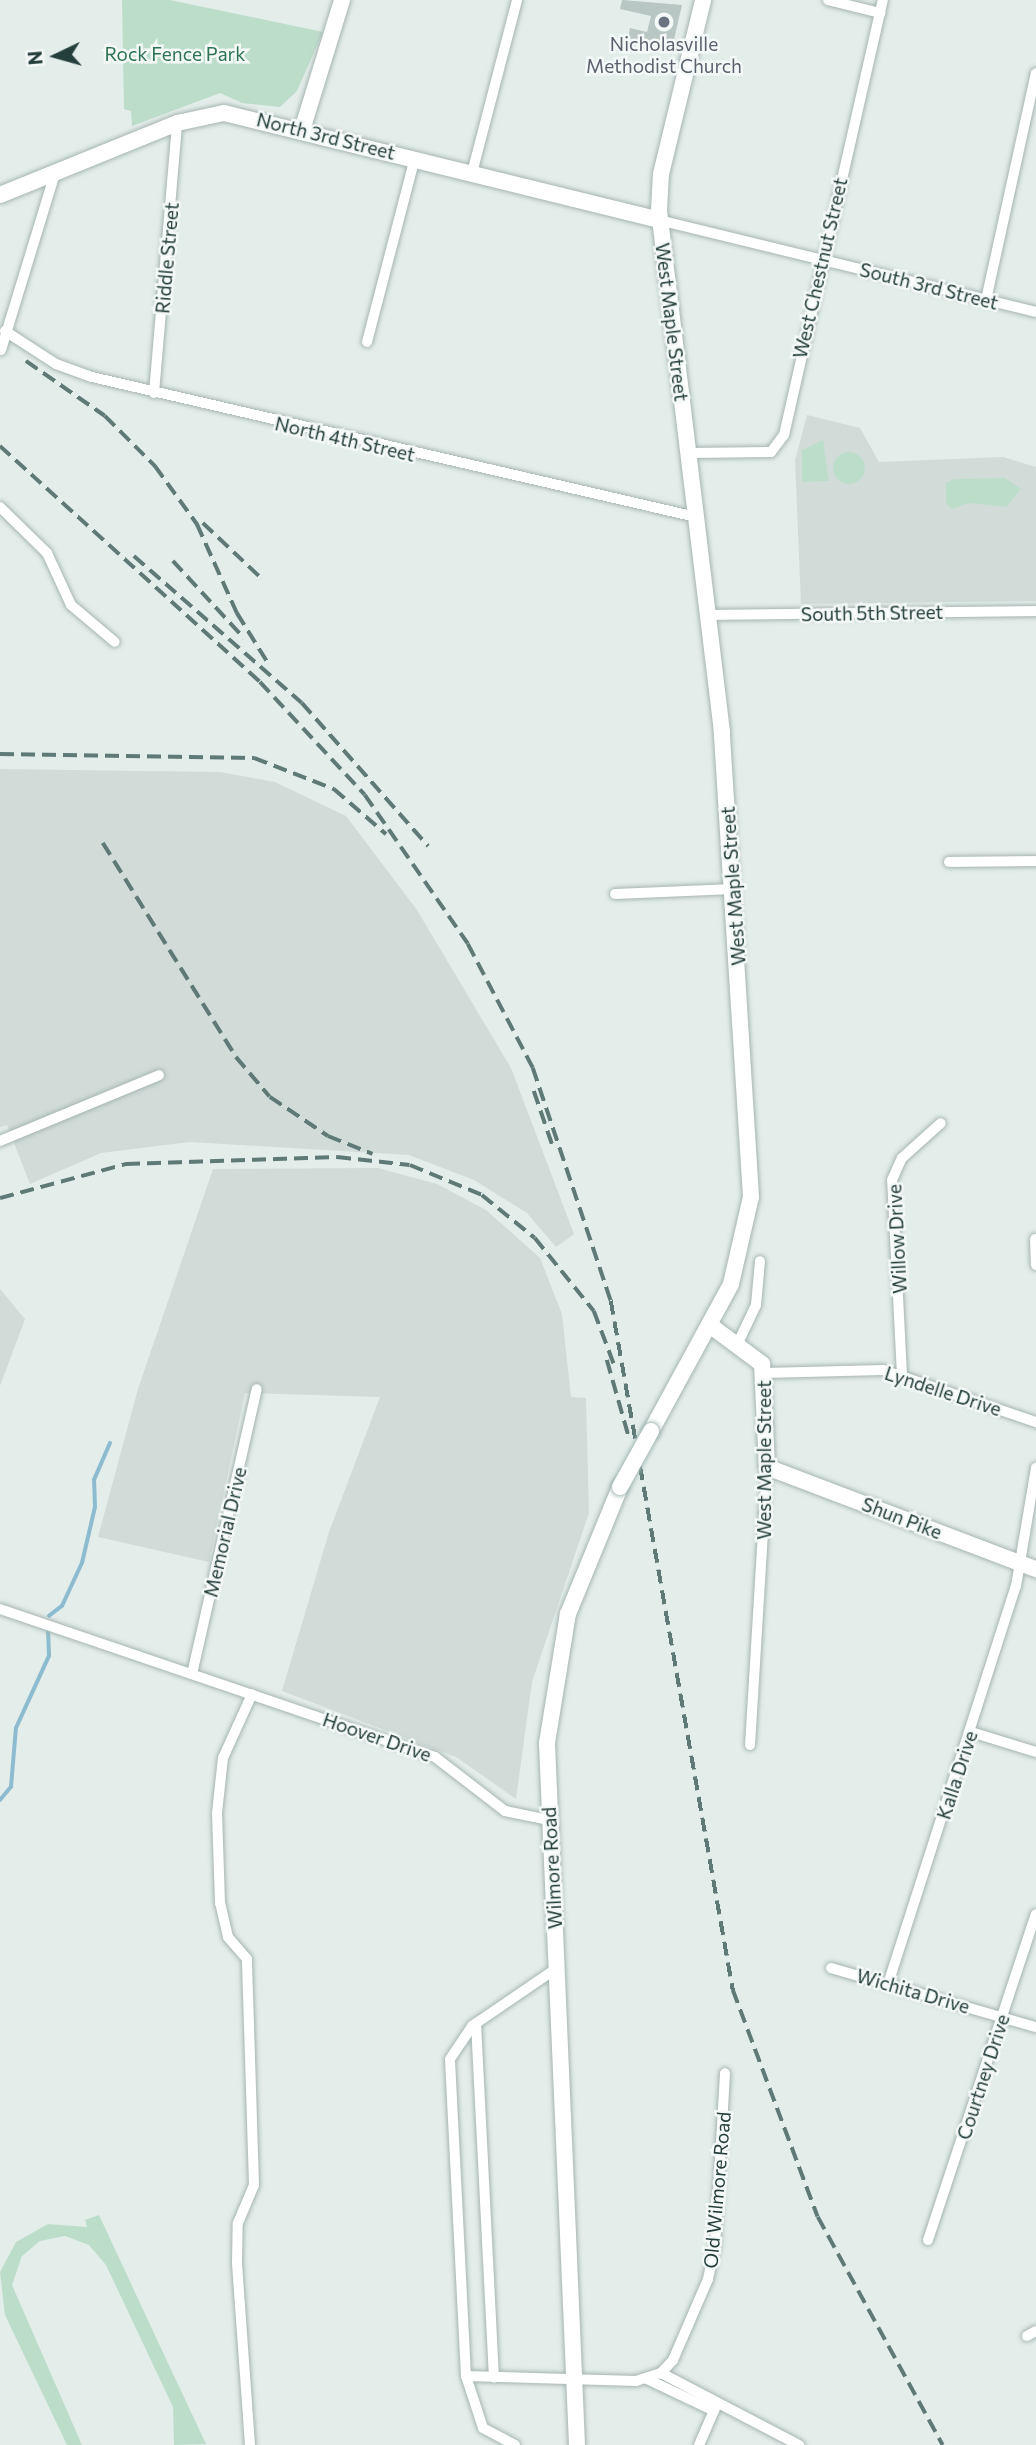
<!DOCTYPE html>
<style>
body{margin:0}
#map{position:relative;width:1036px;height:2445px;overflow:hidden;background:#e3edea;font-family:Commissioner,sans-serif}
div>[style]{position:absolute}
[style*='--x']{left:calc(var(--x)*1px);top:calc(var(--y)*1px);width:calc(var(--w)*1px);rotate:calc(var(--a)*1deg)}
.built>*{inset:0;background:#d1dcd9}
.green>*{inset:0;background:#bdddcb}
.round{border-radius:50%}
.stream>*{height:3.5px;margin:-1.75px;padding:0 1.75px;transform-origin:1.75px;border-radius:1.75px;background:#8dbbd0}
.building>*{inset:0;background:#b8c7c3}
.roads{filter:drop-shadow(0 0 2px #a6b5b2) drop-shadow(0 0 2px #a6b5b2)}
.street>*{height:10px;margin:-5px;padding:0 5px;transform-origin:5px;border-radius:5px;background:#fff}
.secondary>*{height:16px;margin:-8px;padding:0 8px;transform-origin:8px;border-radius:8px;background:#fff}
.rail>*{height:3.5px;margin-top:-1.75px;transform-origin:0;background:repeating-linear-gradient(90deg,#5e7976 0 14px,transparent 0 21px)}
.bridges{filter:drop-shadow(0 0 2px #a2b8b4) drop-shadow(0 0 2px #a2b8b4)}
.secondary-bridge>*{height:16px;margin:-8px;padding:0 8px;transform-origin:8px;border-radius:8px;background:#fff}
.dots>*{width:19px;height:19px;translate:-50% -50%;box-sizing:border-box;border:4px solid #f4f9f7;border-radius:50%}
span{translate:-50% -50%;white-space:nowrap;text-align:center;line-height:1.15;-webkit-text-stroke:5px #f4f9f7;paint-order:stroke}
.worship-label{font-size:19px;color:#5b616d}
.park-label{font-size:19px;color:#2e7354}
.street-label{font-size:19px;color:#233e3b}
.north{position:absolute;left:21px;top:21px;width:70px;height:70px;-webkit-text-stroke:5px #f4f9f7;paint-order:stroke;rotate:265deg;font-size:19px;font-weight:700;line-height:28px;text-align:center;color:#233e3b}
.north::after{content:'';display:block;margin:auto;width:24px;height:32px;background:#233e3b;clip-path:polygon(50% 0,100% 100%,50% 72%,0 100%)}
</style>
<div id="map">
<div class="built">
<i style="clip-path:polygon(807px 415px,860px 428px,879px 462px,1003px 457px,1036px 467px,1036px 601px,801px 604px,795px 460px)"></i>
<i style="clip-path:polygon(0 769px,220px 772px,275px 782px,346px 816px,417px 910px,511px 1068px,574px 1234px,556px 1247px,527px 1213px,474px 1180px,409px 1155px,190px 1142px,101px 1153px,30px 1184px,7px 1125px,0 1127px)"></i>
<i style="clip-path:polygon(378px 1168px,437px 1184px,486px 1210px,540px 1258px,562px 1314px,571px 1397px,586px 1398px,589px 1513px,532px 1682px,516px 1799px,456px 1757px,282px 1691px,329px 1532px,380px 1397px,245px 1393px,209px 1562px,98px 1537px,138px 1389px,213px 1169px)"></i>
<i style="clip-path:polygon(0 1289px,25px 1319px,0 1386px)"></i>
</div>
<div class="green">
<i style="clip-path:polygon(122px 0,170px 0,323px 32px,297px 91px,280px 107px,242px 103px,220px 93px,132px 126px,131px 111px,124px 109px)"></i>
<i style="clip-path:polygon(823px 440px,829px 481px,802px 482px,802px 450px)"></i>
<i class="round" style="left:833px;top:452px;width:32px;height:32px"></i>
<i style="clip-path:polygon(1005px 478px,1021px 489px,1006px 507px,969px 503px,952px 509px,946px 503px,946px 483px,955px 479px)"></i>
<i style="clip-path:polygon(99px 2215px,167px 2361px,206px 2444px,174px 2445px,173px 2407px,106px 2265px,89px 2245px,65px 2236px,40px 2241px,22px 2256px,12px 2285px,82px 2445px,67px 2445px,5px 2315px,0 2272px,16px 2242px,48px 2224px,87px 2227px,85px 2220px)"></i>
</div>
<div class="stream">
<i style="--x:49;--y:1616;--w:16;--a:-38"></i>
<i style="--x:62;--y:1606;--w:47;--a:-65.1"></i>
<i style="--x:82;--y:1563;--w:57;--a:-76.9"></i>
<i style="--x:95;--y:1507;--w:27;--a:-92"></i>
<i style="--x:94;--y:1480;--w:40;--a:-66.6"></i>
<i style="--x:0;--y:1800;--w:17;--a:-50"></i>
<i style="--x:11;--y:1787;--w:59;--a:-85.2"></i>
<i style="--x:16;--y:1728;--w:79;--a:-65.4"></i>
<i style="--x:49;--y:1656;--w:24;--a:-92"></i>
</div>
<div class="building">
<i style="clip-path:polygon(622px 0,682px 5px,672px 48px,628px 38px,630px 28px,647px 32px,651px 16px,620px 9px)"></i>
</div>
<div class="roads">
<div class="street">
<i style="--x:828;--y:0;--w:54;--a:14"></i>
<i style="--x:472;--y:173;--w:179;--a:-75.4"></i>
<i style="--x:659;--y:220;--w:388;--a:13.7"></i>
<i style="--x:986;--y:300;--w:232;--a:-77.6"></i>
<i style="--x:5;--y:331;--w:61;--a:32.9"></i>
<i style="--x:56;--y:364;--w:38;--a:20"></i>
<i style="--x:92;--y:377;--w:620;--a:13.05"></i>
<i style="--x:367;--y:342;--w:190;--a:-75.4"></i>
<i style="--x:1;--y:350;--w:185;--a:-73"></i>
<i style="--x:154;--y:393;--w:271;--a:-85.1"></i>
<i style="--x:689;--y:453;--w:82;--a:-0.7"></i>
<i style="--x:771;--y:452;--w:21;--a:-53"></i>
<i style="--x:784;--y:435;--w:446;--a:-77.2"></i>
<i style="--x:0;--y:507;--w:66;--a:44.4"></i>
<i style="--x:47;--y:553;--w:57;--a:65.2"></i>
<i style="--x:71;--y:605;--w:57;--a:40.1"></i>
<i style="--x:709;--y:615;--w:327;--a:-0.7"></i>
<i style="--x:949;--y:862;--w:87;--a:-0.7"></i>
<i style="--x:615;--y:894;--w:119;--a:-2.4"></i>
<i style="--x:0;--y:1141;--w:172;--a:-22.5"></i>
<i style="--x:1035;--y:1239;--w:26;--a:88"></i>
<i style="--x:738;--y:1343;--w:42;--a:-64.7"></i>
<i style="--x:756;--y:1305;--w:44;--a:-84.8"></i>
<i style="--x:764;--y:1373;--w:119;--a:-1.4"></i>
<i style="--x:883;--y:1370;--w:162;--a:18.8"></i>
<i style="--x:902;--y:1375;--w:195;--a:-92.9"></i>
<i style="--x:892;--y:1180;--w:24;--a:-66"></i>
<i style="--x:902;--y:1158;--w:52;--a:-41.9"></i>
<i style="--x:0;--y:1609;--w:459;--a:18.8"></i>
<i style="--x:435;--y:1757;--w:88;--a:37.6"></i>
<i style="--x:505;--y:1811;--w:45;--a:11.6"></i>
<i style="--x:192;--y:1674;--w:292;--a:-77.2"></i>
<i style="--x:971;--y:1732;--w:68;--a:17.1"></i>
<i style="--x:750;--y:1745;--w:279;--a:-86.5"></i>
<i style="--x:831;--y:1968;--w:213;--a:16.1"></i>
<i style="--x:888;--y:1984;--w:418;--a:-72.2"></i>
<i style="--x:1016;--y:1586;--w:120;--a:-80.4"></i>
<i style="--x:476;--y:2023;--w:355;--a:87.1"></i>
<i style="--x:928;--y:2240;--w:343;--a:-71.7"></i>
<i style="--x:1027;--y:2336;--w:10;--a:-29"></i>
<i style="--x:661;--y:2373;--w:156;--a:27.6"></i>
<i style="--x:466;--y:2376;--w:317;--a:-92.9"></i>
<i style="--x:450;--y:2059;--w:40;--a:-56"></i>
<i style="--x:472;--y:2026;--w:103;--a:-34.3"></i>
<i style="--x:647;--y:2379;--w:74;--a:25.5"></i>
<i style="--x:250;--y:2445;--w:183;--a:-94.1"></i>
<i style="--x:237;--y:2262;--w:39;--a:-89"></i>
<i style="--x:238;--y:2223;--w:41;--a:-67.2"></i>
<i style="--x:254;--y:2185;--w:226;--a:-91.8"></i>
<i style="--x:247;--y:1959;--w:29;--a:-131"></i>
<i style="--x:228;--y:1937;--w:35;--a:-103"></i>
<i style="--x:220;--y:1903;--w:90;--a:-91.9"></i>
<i style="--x:217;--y:1813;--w:55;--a:-83.8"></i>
<i style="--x:223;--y:1758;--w:70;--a:-65.6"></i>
<i style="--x:515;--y:2445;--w:36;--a:-152"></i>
<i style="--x:483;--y:2428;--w:55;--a:-108.1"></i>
<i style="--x:466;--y:2376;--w:170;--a:1.7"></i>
<i style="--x:636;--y:2381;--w:26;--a:-18"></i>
<i style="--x:661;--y:2373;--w:18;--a:-47"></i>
<i style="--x:673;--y:2360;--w:88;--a:-66.6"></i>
<i style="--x:708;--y:2279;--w:33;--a:-78"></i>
<i style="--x:715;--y:2247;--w:174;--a:-86.7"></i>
<i style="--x:699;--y:2445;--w:43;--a:-66.4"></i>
</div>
<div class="secondary">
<i style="--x:303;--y:127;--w:133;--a:-72.9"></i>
<i style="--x:0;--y:195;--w:191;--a:-22.1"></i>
<i style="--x:177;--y:123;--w:48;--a:-12"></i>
<i style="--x:224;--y:113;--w:448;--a:13.8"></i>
<i style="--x:711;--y:1326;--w:64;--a:36.7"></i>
<i style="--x:762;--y:1364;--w:103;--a:87.2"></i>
<i style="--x:767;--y:1467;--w:288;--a:20.8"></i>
<i style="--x:651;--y:1431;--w:167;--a:-61.4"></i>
<i style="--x:731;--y:1284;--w:89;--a:-77.1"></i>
<i style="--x:751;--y:1197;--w:466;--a:-93.6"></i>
<i style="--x:722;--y:732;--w:525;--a:-96.89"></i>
<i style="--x:659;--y:211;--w:37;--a:-87"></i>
<i style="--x:661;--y:174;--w:179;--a:-76.4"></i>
<i style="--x:577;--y:2445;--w:703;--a:-92.45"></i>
<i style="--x:547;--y:1743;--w:131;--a:-80.8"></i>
<i style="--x:568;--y:1614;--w:137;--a:-67.7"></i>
</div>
</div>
<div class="rail">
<i style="--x:26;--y:361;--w:96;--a:34.8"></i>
<i style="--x:105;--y:416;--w:71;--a:45"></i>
<i style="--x:155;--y:466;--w:72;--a:54.1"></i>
<i style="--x:197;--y:524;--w:98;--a:65.8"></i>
<i style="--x:237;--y:613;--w:59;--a:58.2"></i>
<i style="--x:0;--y:446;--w:351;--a:42.2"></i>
<i style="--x:260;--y:682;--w:154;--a:47.1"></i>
<i style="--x:365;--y:795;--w:181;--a:55.3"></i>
<i style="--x:468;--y:944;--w:140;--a:62.3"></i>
<i style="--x:533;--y:1068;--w:246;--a:71.5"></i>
<i style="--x:611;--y:1301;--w:700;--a:79.96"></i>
<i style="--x:733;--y:1990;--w:242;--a:69.5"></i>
<i style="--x:818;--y:2217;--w:260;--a:61.3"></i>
<i style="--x:203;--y:523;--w:77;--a:43.4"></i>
<i style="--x:134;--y:556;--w:223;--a:41.2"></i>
<i style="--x:302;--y:703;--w:191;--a:48.6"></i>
<i style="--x:173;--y:561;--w:105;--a:47.3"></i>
<i style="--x:0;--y:754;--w:254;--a:0.9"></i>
<i style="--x:254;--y:758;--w:86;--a:21.2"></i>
<i style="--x:334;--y:789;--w:69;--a:40.9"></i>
<i style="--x:103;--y:843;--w:252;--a:58.1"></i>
<i style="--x:236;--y:1057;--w:52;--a:49.6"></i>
<i style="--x:270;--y:1097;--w:70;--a:33.9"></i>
<i style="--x:328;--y:1136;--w:48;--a:21.8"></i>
<i style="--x:534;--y:1091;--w:56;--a:71.2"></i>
<i style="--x:0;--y:1198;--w:131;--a:-15.1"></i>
<i style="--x:126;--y:1164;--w:211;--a:-1.9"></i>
<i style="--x:337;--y:1157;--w:73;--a:6.3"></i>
<i style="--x:410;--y:1165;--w:78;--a:22.6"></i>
<i style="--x:482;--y:1195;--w:68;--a:39.1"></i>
<i style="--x:535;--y:1238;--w:94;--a:51.1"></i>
<i style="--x:594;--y:1311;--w:60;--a:69.4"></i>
<i style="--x:607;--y:1360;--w:80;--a:74.1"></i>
</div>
<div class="bridges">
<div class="secondary-bridge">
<i style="--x:620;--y:1487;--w:64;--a:-61"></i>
</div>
</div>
<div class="dots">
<i style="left:664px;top:22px;background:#6b7280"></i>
</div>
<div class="worship-label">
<span style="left:664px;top:55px">Nicholasville<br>Methodist Church</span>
</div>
<div class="park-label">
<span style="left:175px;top:54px">Rock Fence Park</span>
</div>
<div class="street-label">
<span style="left:326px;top:136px;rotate:14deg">North 3rd Street</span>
<span style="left:167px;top:258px;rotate:-85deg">Riddle Street</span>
<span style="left:820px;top:268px;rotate:-77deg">West Chestnut Street</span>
<span style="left:929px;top:286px;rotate:14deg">South 3rd Street</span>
<span style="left:672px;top:322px;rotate:83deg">West Maple Street</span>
<span style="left:345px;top:439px;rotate:13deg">North 4th Street</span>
<span style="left:872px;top:613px;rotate:-1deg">South 5th Street</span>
<span style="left:733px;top:886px;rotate:-94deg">West Maple Street</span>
<span style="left:897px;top:1239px;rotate:-93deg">Willow Drive</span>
<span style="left:943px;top:1391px;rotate:18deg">Lyndelle Drive</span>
<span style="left:764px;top:1460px;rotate:-90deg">West Maple Street</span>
<span style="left:902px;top:1518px;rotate:21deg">Shun Pike</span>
<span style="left:225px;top:1532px;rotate:-77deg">Memorial Drive</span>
<span style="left:377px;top:1737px;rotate:19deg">Hoover Drive</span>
<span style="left:957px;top:1775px;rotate:-72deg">Kalla Drive</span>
<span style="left:552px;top:1868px;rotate:-93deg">Wilmore Road</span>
<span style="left:913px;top:1991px;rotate:16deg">Wichita Drive</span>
<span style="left:983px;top:2077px;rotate:-72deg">Courtney Drive</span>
<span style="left:717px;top:2190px;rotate:-85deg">Old Wilmore Road</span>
</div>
<div class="north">N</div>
</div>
